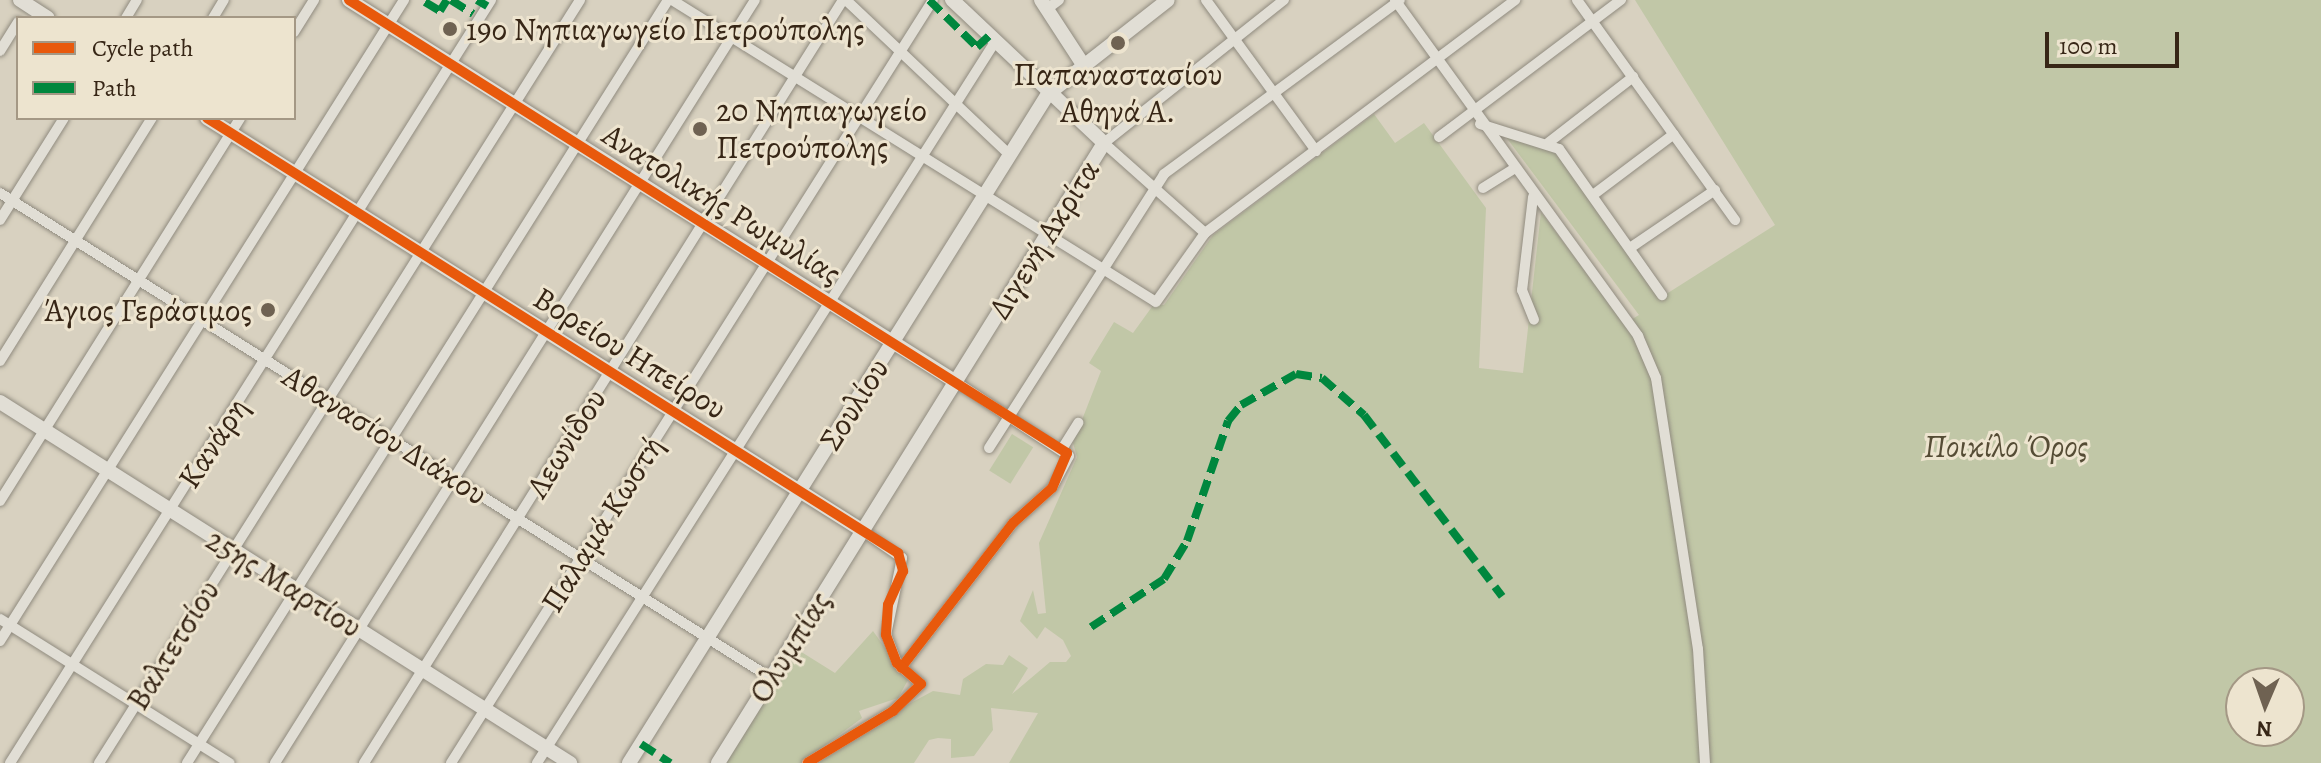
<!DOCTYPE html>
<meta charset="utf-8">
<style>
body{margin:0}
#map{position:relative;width:2321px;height:763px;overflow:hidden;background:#d8d1c0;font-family:Alegreya,serif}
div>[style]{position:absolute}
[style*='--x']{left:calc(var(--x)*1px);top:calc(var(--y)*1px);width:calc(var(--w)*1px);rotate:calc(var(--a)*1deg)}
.green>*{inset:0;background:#c1c7a7;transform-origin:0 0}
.roads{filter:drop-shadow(0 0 2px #908b7f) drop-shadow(0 0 2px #908b7f)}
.street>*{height:10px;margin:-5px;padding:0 5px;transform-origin:5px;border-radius:5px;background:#e1ded5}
.secondary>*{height:14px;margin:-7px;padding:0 7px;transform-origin:7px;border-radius:7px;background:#e1ded5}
.quiet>*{height:8px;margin-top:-4px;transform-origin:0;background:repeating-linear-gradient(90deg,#00873e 0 16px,transparent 0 24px)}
.cycleway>*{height:10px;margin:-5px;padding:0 5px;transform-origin:5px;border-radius:5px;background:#e8590c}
.dots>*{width:22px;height:22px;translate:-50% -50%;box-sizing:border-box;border:4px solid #ede4cf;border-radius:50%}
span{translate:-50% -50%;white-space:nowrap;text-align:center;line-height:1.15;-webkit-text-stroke:6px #ede4cf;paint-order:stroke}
.poi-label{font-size:32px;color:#372616}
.left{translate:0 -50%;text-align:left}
.right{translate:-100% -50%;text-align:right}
.street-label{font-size:32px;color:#372616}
.park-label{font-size:32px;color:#554c35;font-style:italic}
.legend{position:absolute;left:16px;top:16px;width:280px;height:104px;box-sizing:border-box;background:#ede4cf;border:2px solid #a49885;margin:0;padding:10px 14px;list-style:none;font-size:24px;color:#372616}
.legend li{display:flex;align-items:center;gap:16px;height:40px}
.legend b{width:40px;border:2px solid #a49885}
.north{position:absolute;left:2225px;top:667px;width:80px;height:80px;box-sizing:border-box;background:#ede4cf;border:2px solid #a49885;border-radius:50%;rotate:182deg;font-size:22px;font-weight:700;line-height:32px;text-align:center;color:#372616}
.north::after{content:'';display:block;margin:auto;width:28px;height:36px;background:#6f6252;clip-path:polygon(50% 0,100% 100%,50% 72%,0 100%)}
.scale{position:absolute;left:2045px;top:32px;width:134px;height:36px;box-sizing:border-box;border:4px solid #372616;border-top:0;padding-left:10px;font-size:24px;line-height:28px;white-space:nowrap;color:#372616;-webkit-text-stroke:6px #ede4cf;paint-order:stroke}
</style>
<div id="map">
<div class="green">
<i style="clip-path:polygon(evenodd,1635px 0,2321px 0,2321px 763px,1009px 763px,1038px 713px,991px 708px,993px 730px,974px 756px,951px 758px,951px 739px,938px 738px,929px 740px,914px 763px,815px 763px,849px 736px,933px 691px,960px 695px,963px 679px,986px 664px,1003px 665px,1009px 655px,1028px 668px,1012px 694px,1050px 662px,1066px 662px,1071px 656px,1063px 640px,1045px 627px,1037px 639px,1020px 621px,1033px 590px,1038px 614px,1046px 613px,1039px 543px,1077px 457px,1073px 443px,1101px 371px,1089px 363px,1114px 322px,1133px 333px,1154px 304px,1164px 305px,1213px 235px,1374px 114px,1395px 143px,1424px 123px,1486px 208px,1479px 368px,1523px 373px,1541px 212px,1624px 324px,1639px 315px,1503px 133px,1557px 152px,1660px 298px,1775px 225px,1635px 0,2241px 683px,2289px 683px,2289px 731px,2241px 731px,2241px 683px)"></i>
<i style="left:1012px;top:434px;width:25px;height:43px;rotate:32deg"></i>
<i style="clip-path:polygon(873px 631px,908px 680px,898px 698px,859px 711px,862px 718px,801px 763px,723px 763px,795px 648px,835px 673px)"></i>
</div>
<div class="roads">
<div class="street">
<i style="--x:672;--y:0;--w:570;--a:31.96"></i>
<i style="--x:1156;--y:302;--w:85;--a:-54.6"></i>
<i style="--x:1205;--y:233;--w:388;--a:-36.9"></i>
<i style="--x:846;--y:0;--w:226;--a:43.4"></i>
<i style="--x:1206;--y:0;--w:187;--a:53.9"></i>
<i style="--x:1395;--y:0;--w:415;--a:54.1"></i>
<i style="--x:1638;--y:336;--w:46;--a:66.8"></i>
<i style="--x:1656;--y:378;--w:274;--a:81.2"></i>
<i style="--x:1698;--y:649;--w:114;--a:86.5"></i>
<i style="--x:1577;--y:0;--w:271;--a:54.3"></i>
<i style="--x:1047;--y:9;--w:15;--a:-37"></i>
<i style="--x:126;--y:18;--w:21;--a:-59"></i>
<i style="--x:213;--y:18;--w:21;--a:-59"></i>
<i style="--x:294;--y:32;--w:38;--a:-58"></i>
<i style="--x:0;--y:51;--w:34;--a:-58"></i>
<i style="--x:1480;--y:124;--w:83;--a:17.6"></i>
<i style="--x:1559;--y:149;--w:179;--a:54.8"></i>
<i style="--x:1439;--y:137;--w:228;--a:-37"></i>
<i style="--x:1548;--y:143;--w:108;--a:-37.8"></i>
<i style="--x:1483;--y:188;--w:36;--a:-32"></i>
<i style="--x:0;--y:193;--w:911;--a:32.17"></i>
<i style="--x:1593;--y:195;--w:101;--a:-37"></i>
<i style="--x:1533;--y:197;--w:94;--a:96.7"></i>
<i style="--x:1522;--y:290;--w:32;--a:68"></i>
<i style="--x:0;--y:220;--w:120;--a:-57.9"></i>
<i style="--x:1205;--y:233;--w:135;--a:-138.3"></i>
<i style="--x:1104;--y:143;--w:230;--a:-38.5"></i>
<i style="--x:1630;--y:248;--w:103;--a:-34.3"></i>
<i style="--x:0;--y:361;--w:287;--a:-58"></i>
<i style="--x:989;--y:448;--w:325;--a:-57.4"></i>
<i style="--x:1164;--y:174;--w:293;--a:-36.4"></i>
<i style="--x:1062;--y:449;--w:31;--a:-58"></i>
<i style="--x:0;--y:501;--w:452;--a:-57.9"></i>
<i style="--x:0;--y:619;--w:271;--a:32.1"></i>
<i style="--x:0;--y:641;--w:758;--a:-57.78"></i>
<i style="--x:901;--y:668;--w:183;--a:-52.3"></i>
<i style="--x:1013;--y:523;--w:52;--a:-41.9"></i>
<i style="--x:1052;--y:488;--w:36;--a:-62"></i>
<i style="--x:1069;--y:456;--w:135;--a:-146.8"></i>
<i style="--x:10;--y:763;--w:902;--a:-57.77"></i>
<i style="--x:99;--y:763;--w:902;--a:-57.77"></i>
<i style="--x:187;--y:763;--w:902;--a:-57.77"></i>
<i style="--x:275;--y:763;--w:901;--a:-57.83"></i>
<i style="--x:364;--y:763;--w:901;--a:-57.88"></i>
<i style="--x:451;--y:763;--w:902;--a:-57.72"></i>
<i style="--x:537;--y:763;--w:854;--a:-57.58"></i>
<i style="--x:807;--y:763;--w:100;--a:-31.2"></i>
<i style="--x:893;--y:711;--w:39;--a:-44"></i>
<i style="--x:921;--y:684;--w:32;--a:-139"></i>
<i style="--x:897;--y:663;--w:30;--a:-111"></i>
<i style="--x:886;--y:635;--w:79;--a:-78.3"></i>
<i style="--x:902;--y:558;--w:47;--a:-145.3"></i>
</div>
<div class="secondary">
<i style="--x:20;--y:0;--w:33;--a:33"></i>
<i style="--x:349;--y:0;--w:717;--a:32.18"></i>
<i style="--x:1041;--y:0;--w:75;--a:56.9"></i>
<i style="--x:207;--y:118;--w:775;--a:32.19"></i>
<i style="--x:0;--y:402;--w:675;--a:32.35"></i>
<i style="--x:629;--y:763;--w:789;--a:-57.94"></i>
<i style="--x:1048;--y:94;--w:152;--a:-38.1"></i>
<i style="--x:718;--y:763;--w:730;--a:-58.09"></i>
<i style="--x:1104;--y:143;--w:209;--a:-136.7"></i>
</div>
</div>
<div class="quiet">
<i style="--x:451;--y:0;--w:26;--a:32"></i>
<i style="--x:477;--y:0;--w:12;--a:31"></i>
<i style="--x:929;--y:0;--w:67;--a:44.4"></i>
<i style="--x:977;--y:47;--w:16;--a:-43"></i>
<i style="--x:425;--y:2;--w:17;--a:31"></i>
<i style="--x:440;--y:11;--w:13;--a:-58"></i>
<i style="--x:1091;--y:627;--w:87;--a:-33.3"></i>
<i style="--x:1164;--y:579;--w:44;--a:-58.8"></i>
<i style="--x:1187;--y:541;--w:127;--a:-71.1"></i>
<i style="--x:1228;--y:421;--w:21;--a:-51"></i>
<i style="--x:1241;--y:405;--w:63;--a:-29.4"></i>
<i style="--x:1296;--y:374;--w:26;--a:9"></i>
<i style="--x:1322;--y:378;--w:56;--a:41.4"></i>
<i style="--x:1364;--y:415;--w:228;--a:52.7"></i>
<i style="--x:641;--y:744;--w:35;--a:33"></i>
</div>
<div class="cycleway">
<i style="--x:349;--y:0;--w:849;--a:32.25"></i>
<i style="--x:1067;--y:453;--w:38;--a:113"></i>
<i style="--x:1052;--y:488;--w:52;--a:138.1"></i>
<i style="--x:1013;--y:523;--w:183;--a:127.7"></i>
<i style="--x:207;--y:118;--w:817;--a:32.19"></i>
<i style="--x:898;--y:553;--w:19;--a:74"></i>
<i style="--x:903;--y:571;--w:37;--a:114"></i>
<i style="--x:888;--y:605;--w:30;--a:94"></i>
<i style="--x:886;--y:635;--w:30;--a:69"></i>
<i style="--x:897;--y:663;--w:32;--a:41"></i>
<i style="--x:921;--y:684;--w:39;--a:136"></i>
<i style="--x:893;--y:711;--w:100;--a:148.8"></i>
</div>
<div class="dots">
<i style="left:450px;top:29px;background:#6f6252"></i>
<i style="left:1118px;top:43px;background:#6f6252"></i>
<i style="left:700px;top:129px;background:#6f6252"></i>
<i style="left:268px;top:310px;background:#6f6252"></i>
</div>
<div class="poi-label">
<span class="left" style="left:466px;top:29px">19ο Νηπιαγωγείο Πετρούπολης</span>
<span style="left:1118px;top:93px">Παπαναστασίου<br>Αθηνά Α.</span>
<span class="left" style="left:716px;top:129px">20 Νηπιαγωγείο<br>Πετρούπολης</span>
<span class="right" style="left:252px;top:310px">Άγιος Γεράσιμος</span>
</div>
<div class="street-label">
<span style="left:722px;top:204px;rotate:32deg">Ανατολικής Ρωμυλίας</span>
<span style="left:1044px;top:239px;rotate:-58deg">Διγενή Ακρίτα</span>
<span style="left:630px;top:353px;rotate:32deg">Βορείου Ηπείρου</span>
<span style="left:854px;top:404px;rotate:-58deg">Σουλίου</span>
<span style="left:385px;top:435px;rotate:32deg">Αθανασίου Διάκου</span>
<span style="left:213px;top:443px;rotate:-57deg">Κανάρη</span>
<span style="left:566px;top:443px;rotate:-58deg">Λεωνίδου</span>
<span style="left:602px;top:524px;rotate:-58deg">Παλαμά Κωστή</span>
<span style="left:284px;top:583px;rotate:32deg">25ης Μαρτίου</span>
<span style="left:173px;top:645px;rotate:-58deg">Βαλτετσίου</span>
<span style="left:790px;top:647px;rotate:-58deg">Ολυμπίας</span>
</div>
<div class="park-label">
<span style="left:2006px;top:446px">Ποικίλο Όρος</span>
</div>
<ul class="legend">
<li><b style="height:10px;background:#e8590c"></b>Cycle path</li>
<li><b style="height:10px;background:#00873e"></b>Path</li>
</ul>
<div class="north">N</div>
<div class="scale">100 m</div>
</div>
